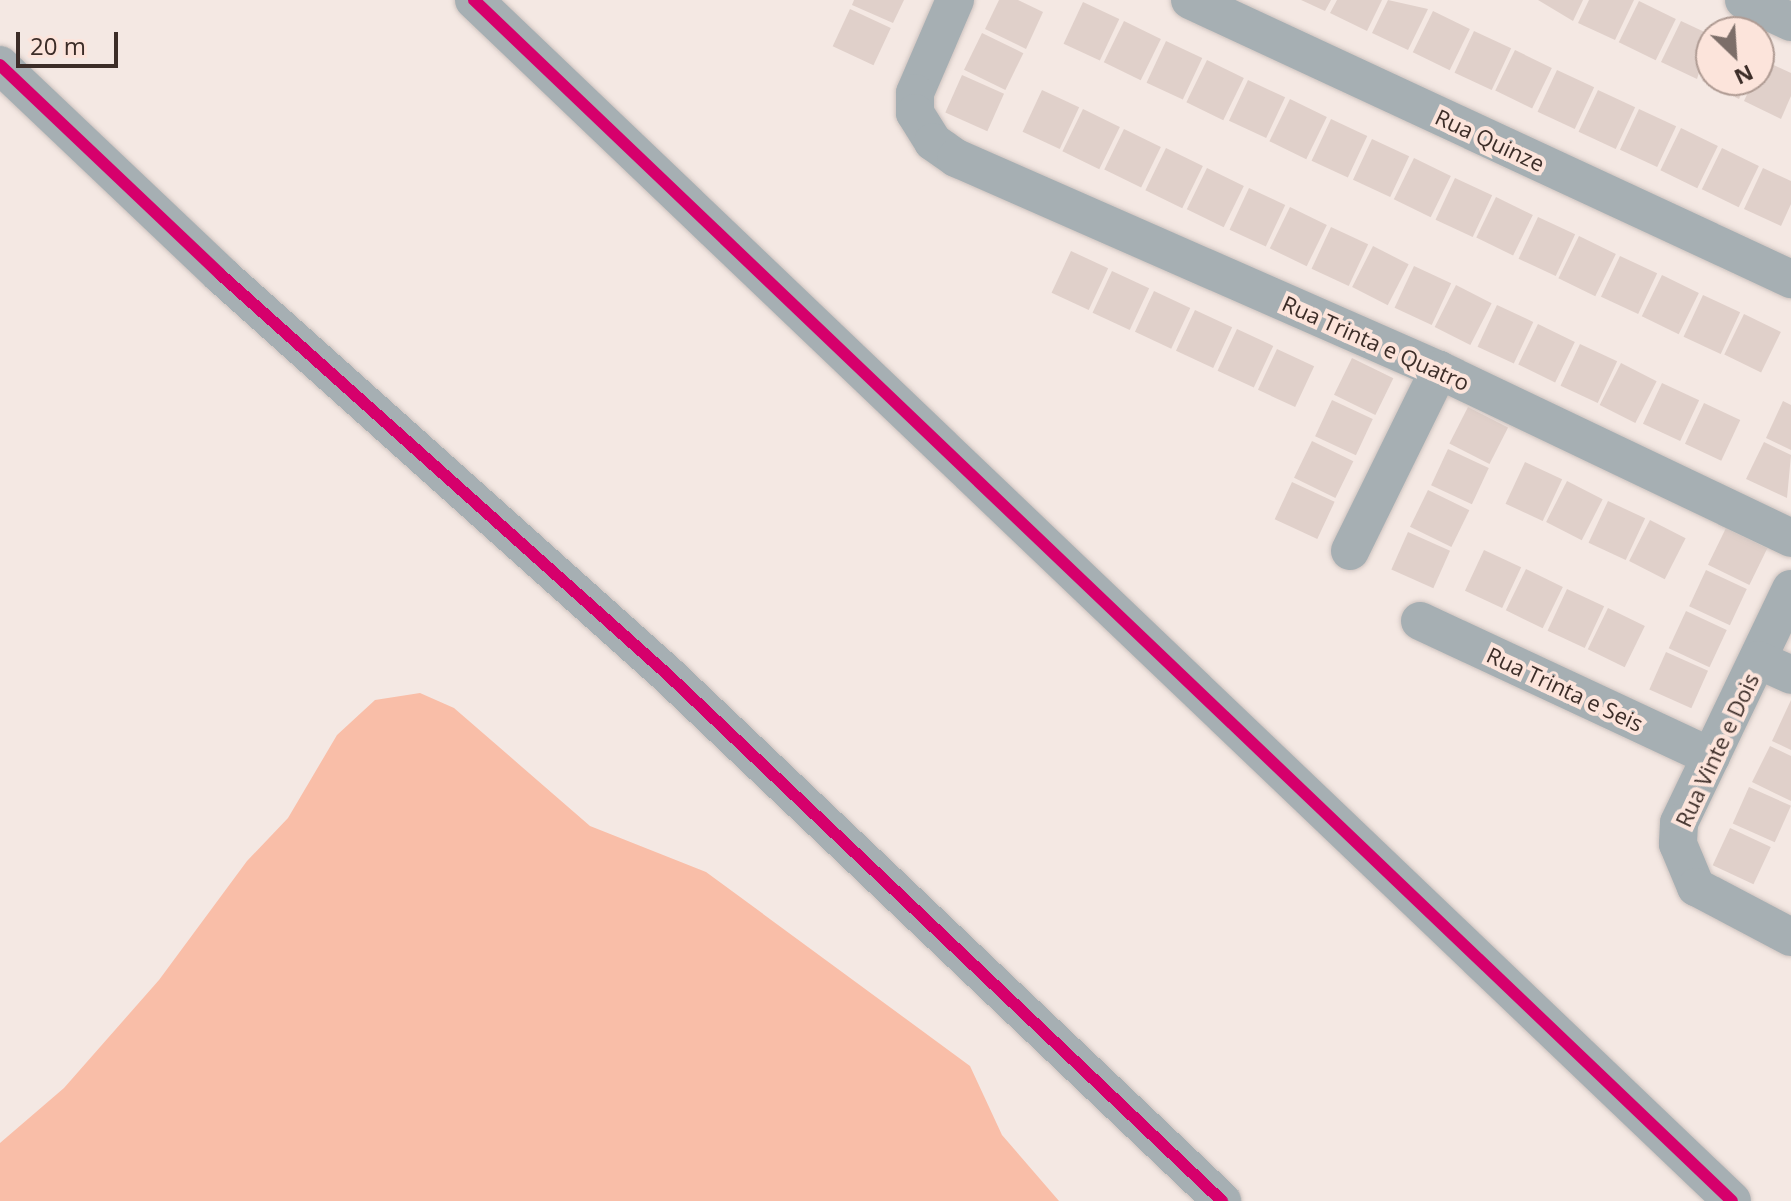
<!DOCTYPE html>
<style>
body{margin:0}
#map{position:relative;width:1791px;height:1201px;overflow:hidden;background:#f4e8e3;font-family:"Open Sans",sans-serif}
div>[style]{position:absolute}
[style*='--x']{left:calc(var(--x)*1px);top:calc(var(--y)*1px);width:calc(var(--w)*1px);rotate:calc(var(--a)*1deg)}
.forest>*{inset:0;background:#f9bea8}
.building>*{inset:0;background:#e0d0ca;transform-origin:0 0}
.roads{filter:drop-shadow(0 0 2px #cec3bf) drop-shadow(0 0 2px #cec3bf)}
.minor>*{height:38px;margin:-19px;padding:0 19px;transform-origin:19px;border-radius:19px;background:#a6afb3}
.cycleway>*{height:12px;margin:-6px;padding:0 6px;transform-origin:6px;border-radius:6px;background:#d6006c}
span{translate:-50% -50%;white-space:nowrap;text-align:center;line-height:1.15;-webkit-text-stroke:8px #fce4db;paint-order:stroke}
.street-label{font-size:22px;color:#3c2d28}
.north{position:absolute;left:1695px;top:16px;width:80px;height:80px;box-sizing:border-box;background:#fce4db;border:2px solid #af9b93;border-radius:50%;rotate:155deg;font-size:22px;font-weight:700;line-height:32px;text-align:center;color:#3c2d28}
.north::after{content:'';display:block;margin:auto;width:28px;height:36px;background:#7c6e69;clip-path:polygon(50% 0,100% 100%,50% 72%,0 100%)}
.scale{position:absolute;left:16px;top:32px;width:102px;height:36px;box-sizing:border-box;border:4px solid #3c2d28;border-top:0;padding-left:10px;font-size:24px;line-height:28px;white-space:nowrap;color:#3c2d28;-webkit-text-stroke:6px #fce4db;paint-order:stroke}
</style>
<div id="map">
<div class="forest">
<i style="clip-path:polygon(420px 693px,454px 708px,590px 826px,706px 872px,970px 1066px,1002px 1135px,1059px 1201px,0 1201px,0 1143px,64px 1088px,159px 980px,247px 861px,288px 818px,337px 735px,375px 700px)"></i>
</div>
<div class="building">
<i style="clip-path:polygon(854px 0,904px 0,893px 23px,852px 5px)"></i>
<i style="clip-path:polygon(999px 0,1018px 0,1043px 12px,1026px 49px,985px 29px)"></i>
<i style="clip-path:polygon(1301px 0,1331px 0,1325px 11px)"></i>
<i style="clip-path:polygon(1337px 0,1382px 0,1367px 31px,1330px 13px)"></i>
<i style="clip-path:polygon(1388px 0,1428px 9px,1408px 50px,1372px 33px)"></i>
<i style="clip-path:polygon(1538px 0,1583px 0,1573px 21px)"></i>
<i style="clip-path:polygon(1589px 0,1634px 0,1615px 40px,1578px 23px)"></i>
<i style="left:1639px;top:1px;width:41px;height:46px;rotate:26deg"></i>
<i style="left:1083px;top:2px;width:40px;height:46px;rotate:25deg"></i>
<i style="left:850px;top:9px;width:45px;height:41px;rotate:25deg"></i>
<i style="left:1433px;top:11px;width:41px;height:46px;rotate:26deg"></i>
<i style="left:1124px;top:21px;width:41px;height:46px;rotate:26deg"></i>
<i style="clip-path:polygon(1681px 21px,1711px 35px,1697px 79px,1661px 62px)"></i>
<i style="left:1474px;top:31px;width:41px;height:46px;rotate:25deg"></i>
<i style="left:982px;top:33px;width:46px;height:41px;rotate:26deg"></i>
<i style="left:1166px;top:41px;width:40px;height:46px;rotate:25deg"></i>
<i style="left:1515px;top:50px;width:41px;height:45px;rotate:26deg"></i>
<i style="left:1207px;top:60px;width:41px;height:47px;rotate:26deg"></i>
<i style="clip-path:polygon(1763px 60px,1791px 73px,1791px 96px,1781px 119px,1744px 101px)"></i>
<i style="clip-path:polygon(1711px 63px,1711px 80px,1748px 80px,1739px 99px,1702px 81px)"></i>
<i style="left:1557px;top:70px;width:41px;height:46px;rotate:25deg"></i>
<i style="left:962px;top:75px;width:46px;height:41px;rotate:24deg"></i>
<i style="left:1248px;top:80px;width:41px;height:45px;rotate:25deg"></i>
<i style="left:1042px;top:90px;width:41px;height:46px;rotate:25deg"></i>
<i style="left:1598px;top:90px;width:41px;height:46px;rotate:25deg"></i>
<i style="left:1290px;top:99px;width:41px;height:47px;rotate:26deg"></i>
<i style="left:1083px;top:109px;width:41px;height:47px;rotate:26deg"></i>
<i style="left:1639px;top:109px;width:41px;height:45px;rotate:25deg"></i>
<i style="left:1331px;top:119px;width:40px;height:46px;rotate:25deg"></i>
<i style="left:1681px;top:128px;width:41px;height:47px;rotate:26deg"></i>
<i style="left:1124px;top:129px;width:41px;height:45px;rotate:26deg"></i>
<i style="left:1372px;top:139px;width:41px;height:45px;rotate:25deg"></i>
<i style="left:1166px;top:148px;width:41px;height:47px;rotate:26deg"></i>
<i style="left:1722px;top:148px;width:41px;height:46px;rotate:26deg"></i>
<i style="left:1414px;top:158px;width:41px;height:46px;rotate:26deg"></i>
<i style="left:1207px;top:168px;width:41px;height:46px;rotate:26deg"></i>
<i style="clip-path:polygon(1763px 168px,1791px 181px,1791px 204px,1781px 226px,1744px 209px)"></i>
<i style="left:1455px;top:178px;width:41px;height:46px;rotate:25deg"></i>
<i style="left:1249px;top:188px;width:40px;height:46px;rotate:25deg"></i>
<i style="left:1496px;top:197px;width:41px;height:45px;rotate:26deg"></i>
<i style="left:1290px;top:207px;width:41px;height:46px;rotate:26deg"></i>
<i style="left:1538px;top:217px;width:41px;height:46px;rotate:25deg"></i>
<i style="left:1331px;top:227px;width:41px;height:46px;rotate:25deg"></i>
<i style="left:1579px;top:236px;width:41px;height:47px;rotate:26deg"></i>
<i style="left:1373px;top:246px;width:40px;height:46px;rotate:27deg"></i>
<i style="left:1071px;top:251px;width:41px;height:46px;rotate:25deg"></i>
<i style="left:1620px;top:256px;width:41px;height:45px;rotate:25deg"></i>
<i style="left:1414px;top:266px;width:41px;height:46px;rotate:25deg"></i>
<i style="left:1112px;top:271px;width:41px;height:46px;rotate:25deg"></i>
<i style="left:1662px;top:275px;width:41px;height:46px;rotate:26deg"></i>
<i style="left:1456px;top:285px;width:40px;height:47px;rotate:27deg"></i>
<i style="left:1154px;top:291px;width:40px;height:45px;rotate:25deg"></i>
<i style="left:1703px;top:295px;width:41px;height:46px;rotate:25deg"></i>
<i style="left:1497px;top:305px;width:40px;height:46px;rotate:25deg"></i>
<i style="left:1195px;top:310px;width:41px;height:45px;rotate:25deg"></i>
<i style="left:1744px;top:314px;width:41px;height:45px;rotate:26deg"></i>
<i style="left:1538px;top:324px;width:41px;height:45px;rotate:26deg"></i>
<i style="left:1237px;top:329px;width:40px;height:46px;rotate:25deg"></i>
<i style="left:1580px;top:344px;width:41px;height:46px;rotate:25deg"></i>
<i style="left:1277px;top:349px;width:41px;height:45px;rotate:25deg"></i>
<i style="left:1352px;top:358px;width:46px;height:41px;rotate:26deg"></i>
<i style="left:1621px;top:363px;width:40px;height:47px;rotate:27deg"></i>
<i style="left:1662px;top:383px;width:41px;height:45px;rotate:25deg"></i>
<i style="left:1332px;top:400px;width:45px;height:40px;rotate:25deg"></i>
<i style="clip-path:polygon(1783px 401px,1791px 405px,1791px 450px,1766px 438px)"></i>
<i style="left:1704px;top:403px;width:40px;height:45px;rotate:25deg"></i>
<i style="left:1468px;top:407px;width:45px;height:41px;rotate:27deg"></i>
<i style="left:1312px;top:441px;width:46px;height:41px;rotate:26deg"></i>
<i style="clip-path:polygon(1764px 442px,1791px 455px,1787px 498px,1746px 479px)"></i>
<i style="left:1448px;top:449px;width:45px;height:40px;rotate:25deg"></i>
<i style="left:1525px;top:462px;width:41px;height:46px;rotate:25deg"></i>
<i style="left:1567px;top:481px;width:40px;height:46px;rotate:27deg"></i>
<i style="left:1292px;top:482px;width:47px;height:41px;rotate:25deg"></i>
<i style="left:1428px;top:490px;width:46px;height:41px;rotate:26deg"></i>
<i style="left:1608px;top:501px;width:41px;height:46px;rotate:25deg"></i>
<i style="left:1650px;top:520px;width:40px;height:46px;rotate:27deg"></i>
<i style="left:1726px;top:528px;width:46px;height:41px;rotate:26deg"></i>
<i style="left:1408px;top:532px;width:46px;height:41px;rotate:24deg"></i>
<i style="left:1484px;top:550px;width:41px;height:45px;rotate:25deg"></i>
<i style="left:1526px;top:569px;width:41px;height:46px;rotate:26deg"></i>
<i style="left:1706px;top:570px;width:45px;height:40px;rotate:25deg"></i>
<i style="left:1567px;top:589px;width:41px;height:46px;rotate:25deg"></i>
<i style="left:1608px;top:608px;width:41px;height:46px;rotate:26deg"></i>
<i style="left:1686px;top:611px;width:45px;height:41px;rotate:25deg"></i>
<i style="left:1666px;top:652px;width:46px;height:41px;rotate:24deg"></i>
<i style="clip-path:polygon(1791px 700px,1791px 750px,1772px 741px)"></i>
<i style="clip-path:polygon(1770px 746px,1791px 756px,1791px 801px,1752px 782px)"></i>
<i style="left:1749px;top:787px;width:46px;height:40px;rotate:24deg"></i>
<i style="left:1730px;top:828px;width:45px;height:41px;rotate:25deg"></i>
</div>
<div class="roads">
<div class="minor">
<i style="--x:474;--y:0;--w:1739;--a:43.67"></i>
<i style="--x:955;--y:0;--w:101;--a:113.3"></i>
<i style="--x:915;--y:93;--w:20;--a:90"></i>
<i style="--x:915;--y:113;--w:34;--a:58"></i>
<i style="--x:933;--y:142;--w:28;--a:35"></i>
<i style="--x:956;--y:158;--w:527;--a:23.7"></i>
<i style="--x:1439;--y:370;--w:390;--a:25.5"></i>
<i style="--x:1190;--y:0;--w:663;--a:24.9"></i>
<i style="--x:1744;--y:0;--w:52;--a:25.1"></i>
<i style="--x:0;--y:65;--w:303;--a:43.5"></i>
<i style="--x:220;--y:274;--w:598;--a:41.82"></i>
<i style="--x:666;--y:673;--w:767;--a:43.52"></i>
<i style="--x:1350;--y:551;--w:202;--a:-63.8"></i>
<i style="--x:1791;--y:589;--w:259;--a:115.6"></i>
<i style="--x:1679;--y:823;--w:21;--a:93"></i>
<i style="--x:1678;--y:844;--w:47;--a:67.3"></i>
<i style="--x:1696;--y:887;--w:107;--a:27.8"></i>
<i style="--x:1420;--y:621;--w:321;--a:25"></i>
<i style="--x:1758;--y:660;--w:36;--a:24"></i>
</div>
</div>
<div class="cycleway">
<i style="--x:474;--y:0;--w:1739;--a:43.67"></i>
<i style="--x:0;--y:65;--w:303;--a:43.5"></i>
<i style="--x:220;--y:274;--w:598;--a:41.82"></i>
<i style="--x:666;--y:673;--w:767;--a:43.52"></i>
</div>
<div class="street-label">
<span style="left:1490px;top:140px;rotate:25deg">Rua Quinze</span>
<span style="left:1376px;top:343px;rotate:24deg">Rua Trinta e Quatro</span>
<span style="left:1565px;top:689px;rotate:25deg">Rua Trinta e Seis</span>
<span style="left:1717px;top:750px;rotate:-65deg">Rua Vinte e Dois</span>
</div>
<div class="north">N</div>
<div class="scale">20 m</div>
</div>
